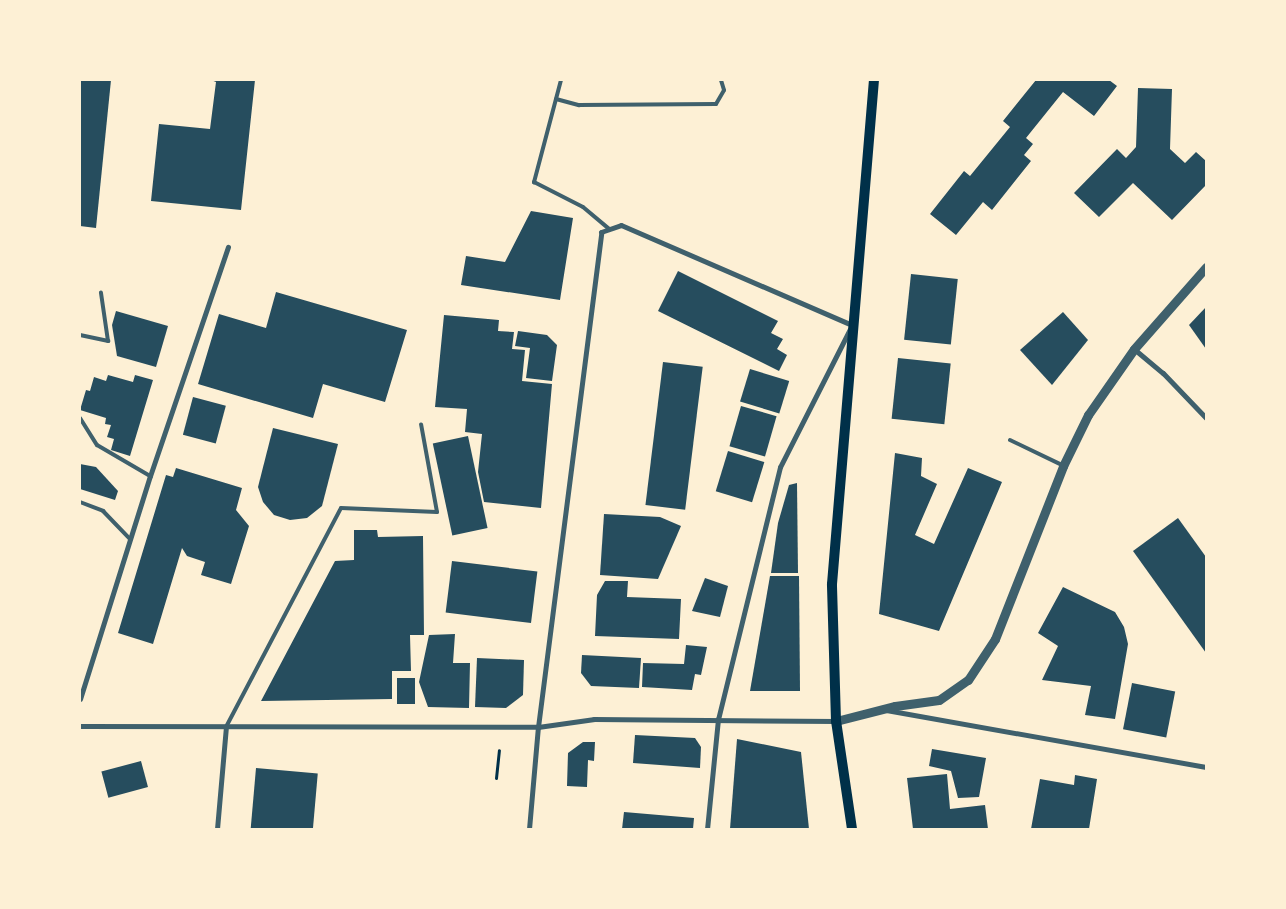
<!DOCTYPE html>
<style>
body{margin:0}
#map{position:relative;width:1286px;height:909px;overflow:hidden;background:#fdf0d5;font-family:"Nunito Sans",sans-serif}
div>[style]{position:absolute}
[style*='--x']{left:calc(var(--x)*1px);top:calc(var(--y)*1px);width:calc(var(--w)*1px);rotate:calc(var(--a)*1deg)}
.building>*{inset:0;background:#264d5e;transform-origin:0 0}
.path>*{height:3px;margin:-1.5px;padding:0 1.5px;transform-origin:1.5px;border-radius:1.5px;background:#003049}
.service>*{height:4px;margin:-2px;padding:0 2px;transform-origin:2px;border-radius:2px;background:#3f606c}
.minor>*{height:5px;margin:-2.5px;padding:0 2.5px;transform-origin:2.5px;border-radius:2.5px;background:#3f606c}
.tertiary>*{height:9px;margin:-4.5px;padding:0 4.5px;transform-origin:4.5px;border-radius:4.5px;background:#3f606c}
.secondary>*{height:10px;margin:-5px;padding:0 5px;transform-origin:5px;border-radius:5px;background:#003049}
span{translate:-50% -50%;white-space:nowrap;text-align:center;line-height:1.15;-webkit-text-stroke:4px #fdf0d5;paint-order:stroke}
.frame{position:absolute;inset:0;border:81px solid #fdf0d5;pointer-events:none}
</style>
<div id="map">
<div class="building">
<i style="clip-path:polygon(80px 80px,111px 80px,96px 228px,80px 226px)"></i>
<i style="clip-path:polygon(211px 80px,255px 80px,241px 210px,151px 201px,159px 124px,210px 129px,216px 82px)"></i>
<i style="clip-path:polygon(1036px 80px,1109px 80px,1117px 86px,1094px 116px,1063px 92px,1026px 138px,1033px 144px,1024px 155px,1031px 161px,992px 210px,983px 202px,956px 235px,930px 214px,964px 171px,970px 176px,1010px 127px,1003px 121px)"></i>
<i style="clip-path:polygon(1138px 88px,1172px 89px,1170px 149px,1185px 163px,1196px 152px,1206px 161px,1206px 185px,1172px 220px,1133px 183px,1099px 217px,1074px 193px,1117px 149px,1126px 158px,1136px 147px)"></i>
<i style="clip-path:polygon(531px 211px,573px 218px,560px 300px,461px 285px,466px 256px,505px 262px)"></i>
<i style="clip-path:polygon(678px 271px,778px 321px,771px 333px,783px 339px,777px 349px,787px 355px,779px 371px,658px 311px)"></i>
<i style="left:911px;top:274px;width:47px;height:66px;rotate:6deg"></i>
<i style="clip-path:polygon(276px 292px,407px 330px,385px 402px,323px 384px,313px 418px,198px 384px,219px 314px,266px 328px)"></i>
<i style="clip-path:polygon(1206px 307px,1206px 349px,1189px 325px)"></i>
<i style="clip-path:polygon(116px 311px,168px 326px,156px 367px,117px 356px,112px 325px)"></i>
<i style="clip-path:polygon(1063px 312px,1088px 340px,1052px 385px,1020px 350px)"></i>
<i style="clip-path:polygon(444px 315px,499px 320px,498px 331px,514px 332px,512px 349px,525px 350px,522px 381px,552px 384px,541px 508px,484px 502px,478px 472px,482px 434px,465px 432px,467px 409px,435px 407px)"></i>
<i style="clip-path:polygon(518px 331px,547px 335px,557px 345px,552px 381px,526px 378px,530px 348px,515px 346px)"></i>
<i style="left:898px;top:358px;width:53px;height:61px;rotate:6deg"></i>
<i style="left:663px;top:362px;width:40px;height:144px;rotate:7deg"></i>
<i style="left:750px;top:369px;width:41px;height:34px;rotate:17deg"></i>
<i style="clip-path:polygon(108px 375px,133px 382px,135px 375px,153px 380px,130px 456px,111px 450px,114px 439px,107px 437px,111px 425px,105px 424px,106px 418px,80px 410px,86px 390px,90px 391px,94px 377px,106px 381px)"></i>
<i style="left:193px;top:397px;width:34px;height:39px;rotate:15deg"></i>
<i style="left:741px;top:406px;width:37px;height:42px;rotate:16deg"></i>
<i style="clip-path:polygon(273px 428px,338px 444px,322px 506px,307px 518px,290px 520px,274px 515px,263px 502px,258px 487px)"></i>
<i style="left:468px;top:436px;width:94px;height:36px;rotate:78deg"></i>
<i style="left:728px;top:451px;width:38px;height:42px;rotate:17deg"></i>
<i style="clip-path:polygon(895px 453px,922px 458px,921px 476px,937px 484px,915px 535px,934px 544px,968px 468px,1002px 482px,939px 631px,879px 614px)"></i>
<i style="clip-path:polygon(80px 464px,96px 467px,118px 491px,115px 500px,80px 489px)"></i>
<i style="clip-path:polygon(176px 468px,242px 488px,236px 510px,249px 526px,231px 584px,201px 575px,205px 562px,187px 556px,182px 548px,153px 644px,118px 633px,166px 475px,173px 477px)"></i>
<i style="clip-path:polygon(797px 483px,798px 573px,771px 573px,778px 523px,789px 485px)"></i>
<i style="clip-path:polygon(604px 514px,660px 517px,681px 526px,658px 579px,600px 575px)"></i>
<i style="clip-path:polygon(1178px 518px,1206px 557px,1206px 653px,1133px 551px)"></i>
<i style="clip-path:polygon(354px 530px,377px 530px,378px 537px,423px 536px,424px 635px,410px 635px,411px 671px,392px 671px,392px 699px,261px 701px,335px 561px,354px 560px)"></i>
<i style="left:452px;top:561px;width:86px;height:52px;rotate:7deg"></i>
<i style="clip-path:polygon(770px 576px,799px 576px,800px 691px,750px 691px)"></i>
<i style="clip-path:polygon(705px 578px,728px 586px,720px 617px,692px 611px)"></i>
<i style="clip-path:polygon(605px 581px,628px 581px,627px 597px,681px 599px,679px 639px,595px 636px,597px 595px)"></i>
<i style="clip-path:polygon(1063px 587px,1115px 612px,1124px 627px,1128px 644px,1115px 719px,1085px 715px,1091px 686px,1042px 680px,1058px 646px,1038px 633px)"></i>
<i style="clip-path:polygon(455px 634px,453px 663px,470px 663px,469px 708px,428px 707px,419px 682px,429px 635px)"></i>
<i style="clip-path:polygon(686px 645px,707px 647px,701px 675px,695px 674px,692px 690px,642px 687px,643px 663px,684px 664px)"></i>
<i style="clip-path:polygon(582px 655px,641px 658px,639px 688px,591px 686px,581px 673px)"></i>
<i style="clip-path:polygon(477px 658px,524px 660px,523px 695px,506px 708px,475px 707px)"></i>
<i style="left:397px;top:678px;width:18px;height:26px"></i>
<i style="left:1132px;top:683px;width:44px;height:47px;rotate:11deg"></i>
<i style="clip-path:polygon(635px 735px,695px 738px,701px 747px,700px 768px,633px 763px)"></i>
<i style="clip-path:polygon(737px 739px,801px 752px,809px 829px,730px 829px)"></i>
<i style="clip-path:polygon(583px 742px,595px 742px,594px 761px,588px 760px,587px 787px,567px 786px,568px 753px)"></i>
<i style="clip-path:polygon(932px 749px,986px 758px,979px 797px,958px 798px,951px 771px,929px 766px)"></i>
<i style="left:141px;top:761px;width:27px;height:41px;rotate:75deg"></i>
<i style="left:256px;top:768px;width:62px;height:61px;rotate:5deg"></i>
<i style="clip-path:polygon(947px 774px,950px 809px,985px 805px,988px 829px,913px 829px,907px 778px)"></i>
<i style="clip-path:polygon(1075px 775px,1097px 779px,1089px 829px,1031px 829px,1040px 779px,1074px 785px)"></i>
<i style="clip-path:polygon(624px 812px,694px 818px,693px 829px,622px 829px)"></i>
</div>
<div class="path">
<i style="--x:496;--y:778;--w:28;--a:-84"></i>
</div>
<div class="service">
<i style="--x:561;--y:80;--w:106;--a:104.8"></i>
<i style="--x:534;--y:182;--w:55;--a:27"></i>
<i style="--x:583;--y:207;--w:34;--a:40"></i>
<i style="--x:556;--y:99;--w:24;--a:15"></i>
<i style="--x:579;--y:105;--w:137;--a:-0.4"></i>
<i style="--x:716;--y:104;--w:16;--a:-60"></i>
<i style="--x:724;--y:90;--w:10;--a:-107"></i>
<i style="--x:80;--y:335;--w:29;--a:12"></i>
<i style="--x:108;--y:341;--w:49;--a:-98.3"></i>
<i style="--x:80;--y:418;--w:32;--a:58"></i>
<i style="--x:97;--y:445;--w:61;--a:30.3"></i>
<i style="--x:1010;--y:440;--w:58;--a:25.7"></i>
<i style="--x:80;--y:502;--w:25;--a:21"></i>
<i style="--x:103;--y:511;--w:39;--a:46"></i>
<i style="--x:226;--y:727;--w:247;--a:-62.3"></i>
<i style="--x:341;--y:508;--w:96;--a:2.4"></i>
<i style="--x:437;--y:512;--w:89;--a:-100.3"></i>
</div>
<div class="minor">
<i style="--x:1134;--y:349;--w:38;--a:40"></i>
<i style="--x:1163;--y:373;--w:62;--a:46.3"></i>
<i style="--x:80;--y:699;--w:234;--a:-72.6"></i>
<i style="--x:150;--y:476;--w:242;--a:-71.2"></i>
<i style="--x:886;--y:710;--w:325;--a:10.1"></i>
<i style="--x:80;--y:726;--w:458;--a:0.1"></i>
<i style="--x:538;--y:727;--w:57;--a:-8.1"></i>
<i style="--x:594;--y:719;--w:242;--a:0.5"></i>
<i style="--x:217;--y:829;--w:102;--a:-85"></i>
<i style="--x:529;--y:829;--w:102;--a:-85"></i>
<i style="--x:538;--y:727;--w:499;--a:-82.7"></i>
<i style="--x:601;--y:232;--w:21;--a:-19"></i>
<i style="--x:621;--y:225;--w:252;--a:23.4"></i>
<i style="--x:852;--y:325;--w:159;--a:116.9"></i>
<i style="--x:780;--y:467;--w:260;--a:103.8"></i>
<i style="--x:718;--y:719;--w:111;--a:95.7"></i>
</div>
<div class="tertiary">
<i style="--x:836;--y:721;--w:61;--a:-14.3"></i>
<i style="--x:895;--y:706;--w:44;--a:-7.8"></i>
<i style="--x:939;--y:700;--w:35;--a:-35"></i>
<i style="--x:968;--y:680;--w:49;--a:-56.6"></i>
<i style="--x:995;--y:639;--w:186;--a:-68.5"></i>
<i style="--x:1063;--y:466;--w:57;--a:-63.9"></i>
<i style="--x:1088;--y:415;--w:80;--a:-55.1"></i>
<i style="--x:1134;--y:349;--w:109;--a:-48.7"></i>
</div>
<div class="secondary">
<i style="--x:852;--y:829;--w:109;--a:-98.4"></i>
<i style="--x:836;--y:721;--w:137;--a:-91.7"></i>
<i style="--x:832;--y:584;--w:506;--a:-85.24"></i>
</div>
<div class="frame"></div>
</div>
